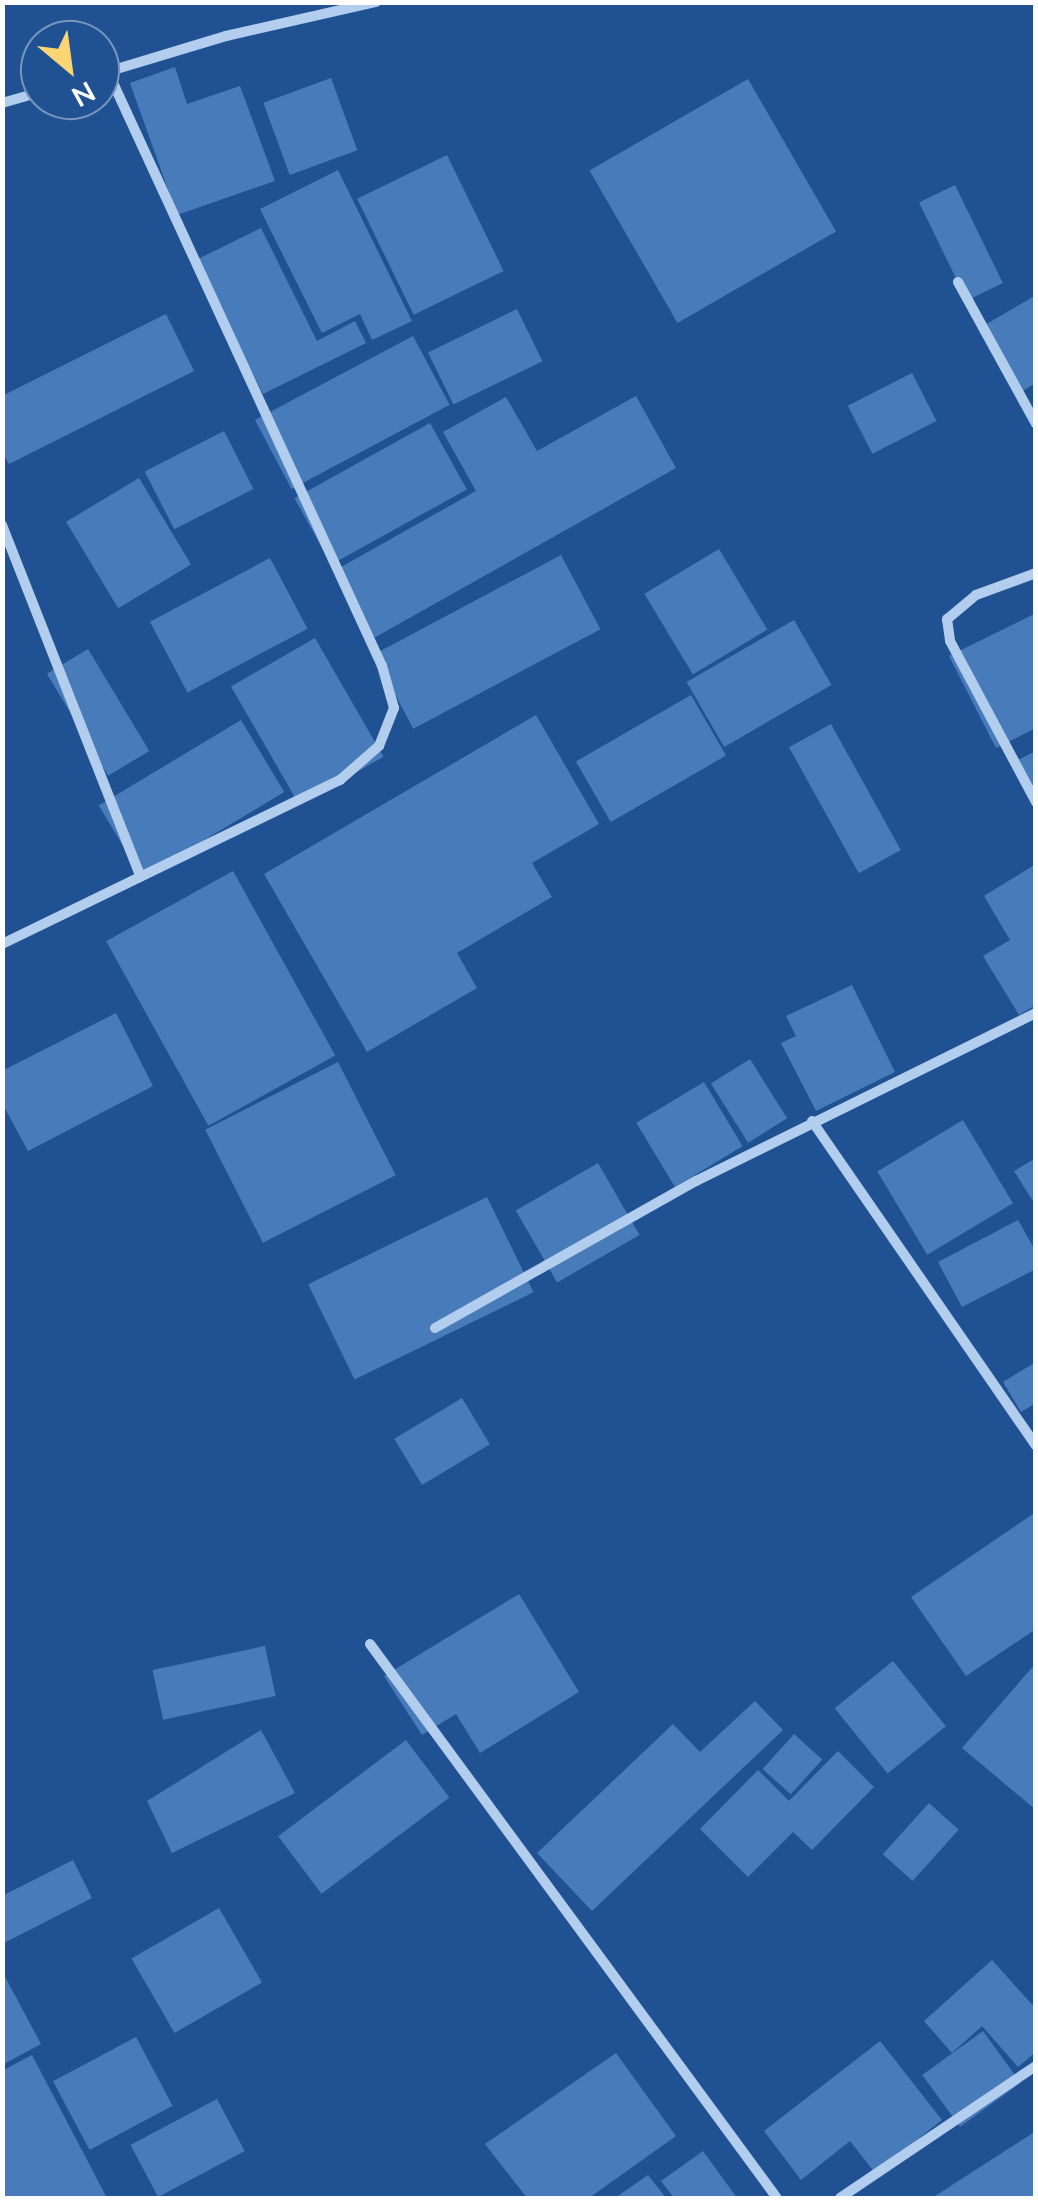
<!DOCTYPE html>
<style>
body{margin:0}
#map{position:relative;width:1038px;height:2201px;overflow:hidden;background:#205293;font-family:Mulish,sans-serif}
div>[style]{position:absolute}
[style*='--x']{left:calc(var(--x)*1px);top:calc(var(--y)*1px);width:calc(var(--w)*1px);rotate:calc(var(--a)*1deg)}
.building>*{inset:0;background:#487bb9;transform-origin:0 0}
.minor>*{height:10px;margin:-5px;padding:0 5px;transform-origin:5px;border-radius:5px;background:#b2cdee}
span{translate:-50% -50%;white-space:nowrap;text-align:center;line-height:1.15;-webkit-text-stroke:9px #205293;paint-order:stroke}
.frame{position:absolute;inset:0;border:5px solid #fff;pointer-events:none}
.north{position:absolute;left:20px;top:20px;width:100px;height:100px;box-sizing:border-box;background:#205293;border:2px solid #7997be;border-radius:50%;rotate:151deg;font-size:28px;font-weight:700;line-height:40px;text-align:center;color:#fff}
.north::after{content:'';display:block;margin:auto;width:35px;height:45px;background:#fbd473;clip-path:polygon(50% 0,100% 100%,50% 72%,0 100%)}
</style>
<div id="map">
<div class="building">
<i style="clip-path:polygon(175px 67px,187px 104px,240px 86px,275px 181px,177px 215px,130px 83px)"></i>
<i style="left:331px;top:78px;width:77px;height:72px;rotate:70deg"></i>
<i style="left:748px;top:79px;width:176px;height:183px;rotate:60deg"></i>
<i style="left:447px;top:155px;width:129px;height:100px;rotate:64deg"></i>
<i style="clip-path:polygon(338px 170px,412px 321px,372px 340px,360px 314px,322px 333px,260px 209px)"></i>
<i style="left:955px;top:185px;width:109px;height:40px;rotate:64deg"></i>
<i style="clip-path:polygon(261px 228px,317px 341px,355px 321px,366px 343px,263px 394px,196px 260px)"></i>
<i style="clip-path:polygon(1036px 295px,1036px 383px,1017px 394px,978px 329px)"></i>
<i style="left:517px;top:309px;width:58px;height:99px;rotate:64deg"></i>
<i style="clip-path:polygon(166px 314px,194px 371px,9px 464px,2px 452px,2px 396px)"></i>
<i style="left:413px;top:336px;width:78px;height:179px;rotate:62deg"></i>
<i style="left:912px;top:373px;width:54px;height:72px;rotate:63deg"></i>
<i style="clip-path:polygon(636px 396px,676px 468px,372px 639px,334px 571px,476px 491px,443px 432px,506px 397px,537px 451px)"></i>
<i style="left:430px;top:423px;width:76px;height:155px;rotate:61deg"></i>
<i style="left:224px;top:431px;width:65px;height:89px;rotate:63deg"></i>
<i style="left:139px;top:478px;width:101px;height:85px;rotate:59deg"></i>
<i style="left:719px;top:549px;width:94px;height:87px;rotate:59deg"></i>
<i style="left:561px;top:555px;width:84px;height:212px;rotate:62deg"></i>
<i style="left:270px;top:558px;width:80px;height:136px;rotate:62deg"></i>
<i style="clip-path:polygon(1036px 613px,1036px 728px,996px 748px,949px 656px)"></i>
<i style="left:794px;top:620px;width:75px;height:124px;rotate:60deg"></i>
<i style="left:315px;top:638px;width:137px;height:97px;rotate:60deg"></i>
<i style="left:88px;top:649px;width:119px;height:48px;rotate:59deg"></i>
<i style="left:691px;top:695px;width:70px;height:133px;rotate:60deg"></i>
<i style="clip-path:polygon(536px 715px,599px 824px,532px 863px,552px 897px,457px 953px,477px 988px,367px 1052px,264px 874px)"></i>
<i style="left:241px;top:720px;width:84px;height:166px;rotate:59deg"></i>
<i style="left:831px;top:724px;width:144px;height:48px;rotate:61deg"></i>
<i style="clip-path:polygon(1036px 751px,1036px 799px,1016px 761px)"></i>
<i style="clip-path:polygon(1036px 864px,1036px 1005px,1019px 1015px,983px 956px,1010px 940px,984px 896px)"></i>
<i style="left:233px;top:871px;width:211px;height:145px;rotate:61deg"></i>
<i style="clip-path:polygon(852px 985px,895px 1072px,816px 1111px,781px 1043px,796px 1036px,786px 1016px)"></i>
<i style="clip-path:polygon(116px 1013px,153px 1086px,28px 1151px,2px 1103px,2px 1071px)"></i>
<i style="left:750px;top:1059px;width:70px;height:46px;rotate:58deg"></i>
<i style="left:338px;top:1062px;width:127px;height:149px;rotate:63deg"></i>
<i style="left:704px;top:1082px;width:75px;height:79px;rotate:59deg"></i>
<i style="left:963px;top:1120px;width:97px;height:100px;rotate:59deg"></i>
<i style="clip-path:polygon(1036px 1158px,1036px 1206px,1014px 1171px)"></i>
<i style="left:598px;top:1163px;width:83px;height:95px;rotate:60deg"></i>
<i style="left:487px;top:1197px;width:106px;height:199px;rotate:64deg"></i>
<i style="clip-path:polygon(1018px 1220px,1036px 1252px,1036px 1269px,962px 1307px,938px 1262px)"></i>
<i style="clip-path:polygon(1036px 1362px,1036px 1403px,1021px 1412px,1003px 1382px)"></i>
<i style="left:462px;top:1398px;width:54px;height:79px;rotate:59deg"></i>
<i style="clip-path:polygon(1036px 1512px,1036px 1629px,966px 1676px,911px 1597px)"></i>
<i style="clip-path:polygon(519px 1594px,579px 1692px,480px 1753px,456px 1714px,422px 1735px,384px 1676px)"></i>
<i style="left:265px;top:1646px;width:51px;height:115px;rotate:78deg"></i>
<i style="left:893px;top:1661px;width:84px;height:75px;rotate:51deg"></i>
<i style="clip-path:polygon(1036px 1663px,1036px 1810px,962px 1748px)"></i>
<i style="clip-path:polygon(755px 1701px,783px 1730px,592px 1911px,537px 1853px,673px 1724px,700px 1752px)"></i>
<i style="clip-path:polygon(261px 1730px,295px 1793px,172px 1853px,147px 1801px)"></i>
<i style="left:794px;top:1734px;width:38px;height:47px;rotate:42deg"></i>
<i style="left:406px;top:1740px;width:72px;height:160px;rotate:53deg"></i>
<i style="clip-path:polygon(838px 1751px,874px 1787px,812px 1850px,793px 1832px,748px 1877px,700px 1829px,758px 1770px,789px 1801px)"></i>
<i style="left:929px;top:1803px;width:40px;height:69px;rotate:42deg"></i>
<i style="clip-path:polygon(73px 1860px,92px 1898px,2px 1944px,2px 1896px)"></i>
<i style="left:219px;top:1908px;width:86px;height:101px;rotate:60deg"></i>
<i style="clip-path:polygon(992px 1960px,1036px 2009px,1036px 2052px,1018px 2067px,982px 2026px,952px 2053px,924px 2021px)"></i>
<i style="clip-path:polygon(2px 1971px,41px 2044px,2px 2065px)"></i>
<i style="left:983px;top:2031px;width:64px;height:75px;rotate:54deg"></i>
<i style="left:136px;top:2037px;width:78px;height:94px;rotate:62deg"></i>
<i style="clip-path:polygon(880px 2041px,942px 2120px,875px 2173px,850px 2141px,801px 2180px,764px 2131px)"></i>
<i style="clip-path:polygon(616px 2053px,676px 2136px,589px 2198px,527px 2198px,485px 2144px)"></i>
<i style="clip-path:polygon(32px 2055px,107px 2198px,7px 2198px,2px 2190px,2px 2071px)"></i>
<i style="left:217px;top:2099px;width:59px;height:98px;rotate:62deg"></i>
<i style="clip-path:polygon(1036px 2131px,1036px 2198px,932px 2198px)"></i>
<i style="clip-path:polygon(703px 2151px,737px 2198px,674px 2198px,661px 2181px)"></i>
<i style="clip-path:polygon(648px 2175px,666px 2198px,615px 2198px)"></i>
</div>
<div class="minor">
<i style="--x:100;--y:74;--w:132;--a:-16.8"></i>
<i style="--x:226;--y:36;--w:154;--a:-12.8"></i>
<i style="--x:2;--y:103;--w:40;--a:-16"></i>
<i style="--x:958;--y:282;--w:162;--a:61.2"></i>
<i style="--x:2;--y:525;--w:378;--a:68.5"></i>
<i style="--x:1036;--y:573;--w:64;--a:159.9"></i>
<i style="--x:976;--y:595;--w:38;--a:140"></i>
<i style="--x:947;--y:619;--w:22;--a:82"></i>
<i style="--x:950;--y:641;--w:183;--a:61.9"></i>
<i style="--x:2;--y:944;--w:376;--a:-25.9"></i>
<i style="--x:340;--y:780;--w:52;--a:-41.1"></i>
<i style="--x:379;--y:746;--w:41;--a:-68.5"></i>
<i style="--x:394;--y:708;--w:44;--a:-105.9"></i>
<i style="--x:382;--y:666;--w:654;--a:-114.76"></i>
<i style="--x:812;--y:1121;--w:395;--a:55.4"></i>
<i style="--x:435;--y:1328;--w:300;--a:-29.4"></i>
<i style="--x:696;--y:1181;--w:379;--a:-26.3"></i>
<i style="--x:370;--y:1644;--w:687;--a:53.7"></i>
<i style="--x:840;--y:2198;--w:236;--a:-34"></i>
</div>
<div class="frame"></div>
<div class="north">N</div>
</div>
